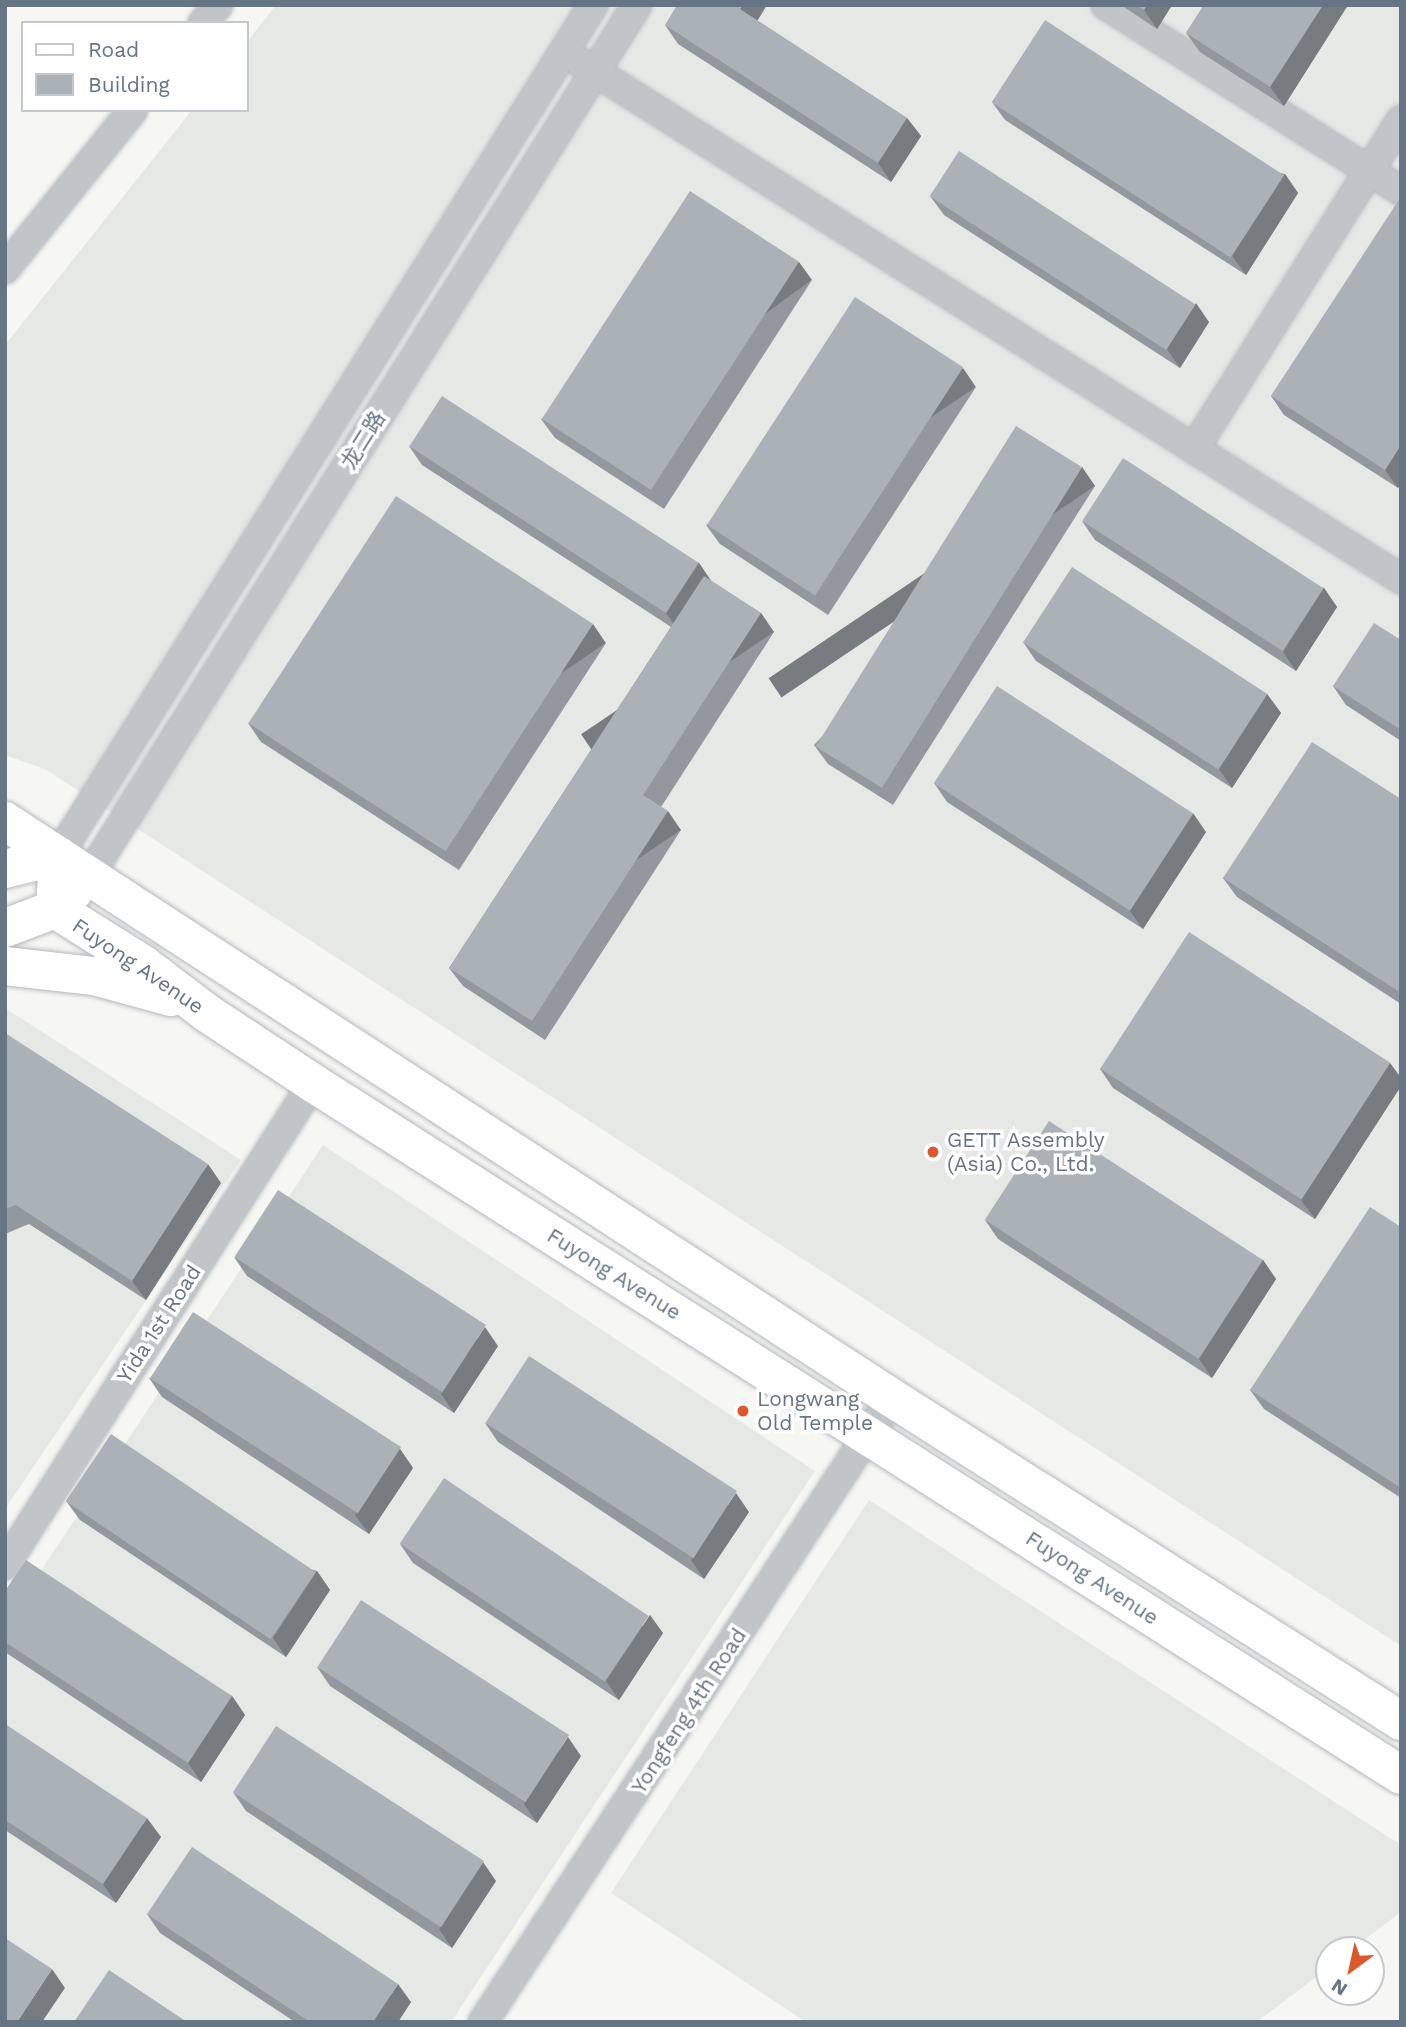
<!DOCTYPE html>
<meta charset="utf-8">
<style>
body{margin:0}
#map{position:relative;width:1406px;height:2027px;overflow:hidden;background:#f6f6f3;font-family:"Work Sans","Noto Sans SC",sans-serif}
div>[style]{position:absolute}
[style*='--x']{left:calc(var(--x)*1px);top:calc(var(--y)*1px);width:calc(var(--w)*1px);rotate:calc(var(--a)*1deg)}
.built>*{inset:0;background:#e6e8e6}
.roads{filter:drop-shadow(0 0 2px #b4b8bd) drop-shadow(0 0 2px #b4b8bd)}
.minor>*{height:28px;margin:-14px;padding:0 14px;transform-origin:14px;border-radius:14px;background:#c1c5c8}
.secondary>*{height:38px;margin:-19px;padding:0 19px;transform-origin:19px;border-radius:19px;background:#fff}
.primary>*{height:38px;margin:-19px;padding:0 19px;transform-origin:19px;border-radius:19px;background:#fff}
.wall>*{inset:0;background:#92989d}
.shaded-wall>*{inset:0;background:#777c80;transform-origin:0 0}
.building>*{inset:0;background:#aab1b7;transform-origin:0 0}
.dots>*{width:19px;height:19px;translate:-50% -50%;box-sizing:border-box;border:4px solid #fff;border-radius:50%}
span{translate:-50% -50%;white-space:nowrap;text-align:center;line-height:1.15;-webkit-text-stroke:7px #fff;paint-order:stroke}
.street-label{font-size:21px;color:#667583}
.poi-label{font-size:21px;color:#667583}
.left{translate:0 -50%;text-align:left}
.frame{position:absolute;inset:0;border:7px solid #667583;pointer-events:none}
.legend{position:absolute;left:21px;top:21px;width:228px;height:91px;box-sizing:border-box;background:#fff;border:2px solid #c2c8cd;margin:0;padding:9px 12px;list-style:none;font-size:21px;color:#667583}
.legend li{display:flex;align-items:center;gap:14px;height:35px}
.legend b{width:35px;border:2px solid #c2c8cd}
.north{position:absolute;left:1315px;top:1936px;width:70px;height:70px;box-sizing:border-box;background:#fff;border:2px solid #c2c8cd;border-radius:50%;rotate:213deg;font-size:19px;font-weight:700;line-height:28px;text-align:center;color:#667583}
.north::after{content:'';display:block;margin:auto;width:24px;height:32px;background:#dc592d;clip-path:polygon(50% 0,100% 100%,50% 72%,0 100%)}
</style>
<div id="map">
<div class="built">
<i style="clip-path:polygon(276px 5px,1401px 5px,1401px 1646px,45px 769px,5px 755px,5px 345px,192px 110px,247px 110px,247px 42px)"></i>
<i style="clip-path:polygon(5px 1008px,241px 1160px,5px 1509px)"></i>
<i style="clip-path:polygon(323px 1145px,815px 1471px,451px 2022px,5px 2022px,5px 1625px)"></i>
<i style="clip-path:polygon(869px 1500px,1401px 1845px,1401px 1912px,1351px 1950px,1329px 1950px,1329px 1967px,1257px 2022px,806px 2022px,611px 1893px)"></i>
</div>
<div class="roads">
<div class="minor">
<i style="--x:1106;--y:5;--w:349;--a:32.2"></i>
<i style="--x:203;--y:23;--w:23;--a:-50"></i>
<i style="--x:580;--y:62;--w:970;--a:32.2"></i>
<i style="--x:5;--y:269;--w:204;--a:-51.2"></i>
<i style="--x:1194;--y:449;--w:389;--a:-57.8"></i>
<i style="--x:58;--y:856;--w:1005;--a:-57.84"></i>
<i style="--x:89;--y:876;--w:1029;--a:-57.82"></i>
<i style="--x:5;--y:1565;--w:572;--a:-57.42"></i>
<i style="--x:483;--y:2022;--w:746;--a:-56.76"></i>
</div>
<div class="secondary">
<i style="--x:58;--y:856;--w:53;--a:93.2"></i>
<i style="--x:55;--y:909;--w:105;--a:32.2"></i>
<i style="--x:144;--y:965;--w:79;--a:37.3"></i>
<i style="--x:207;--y:1013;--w:127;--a:33.4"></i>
<i style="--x:313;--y:1083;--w:1289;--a:32.46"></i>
<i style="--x:58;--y:856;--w:995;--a:33.02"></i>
<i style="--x:892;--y:1398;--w:603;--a:32.4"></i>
<i style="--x:5;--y:869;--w:55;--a:-13.8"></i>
<i style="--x:5;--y:928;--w:53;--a:-20.8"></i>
<i style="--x:55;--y:909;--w:25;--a:-43"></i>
<i style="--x:5;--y:966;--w:90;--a:6.4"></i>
<i style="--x:94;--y:976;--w:80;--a:15.3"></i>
</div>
<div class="primary">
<i style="--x:5;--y:821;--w:64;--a:33.4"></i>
</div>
</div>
<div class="wall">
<i style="clip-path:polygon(1121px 5px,1172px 5px,1157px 29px)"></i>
<i style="clip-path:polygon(1204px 5px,1348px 5px,1284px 106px,1200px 52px,1186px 33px)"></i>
<i style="clip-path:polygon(758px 21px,907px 118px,921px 136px,891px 182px,678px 44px,665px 25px)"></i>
<i style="clip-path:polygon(992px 102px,1285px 174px,1298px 193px,1246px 275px,1005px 120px)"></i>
<i style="clip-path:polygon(930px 196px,1209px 322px,1180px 368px,944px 215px)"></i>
<i style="clip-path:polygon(1401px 199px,1401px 484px,1398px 488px,1284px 415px,1271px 396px)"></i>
<i style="clip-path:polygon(812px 280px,664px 509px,555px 438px,541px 419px)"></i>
<i style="clip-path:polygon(976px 387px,828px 615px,720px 544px,706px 525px)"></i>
<i style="clip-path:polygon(409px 446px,699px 563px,711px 581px,761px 613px,774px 632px,661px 807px,681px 830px,545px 1040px,463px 986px,449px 968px,671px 627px,422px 465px)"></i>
<i style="clip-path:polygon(1082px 467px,1095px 486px,893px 805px,828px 764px,814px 745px)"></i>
<i style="clip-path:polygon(1082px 521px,1324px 588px,1337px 607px,1296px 671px,1095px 540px)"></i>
<i style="clip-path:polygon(1401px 640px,1401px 741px,1346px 705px,1333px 686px)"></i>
<i style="clip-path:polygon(1023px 642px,1267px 694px,1281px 713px,1232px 788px,1036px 661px)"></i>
<i style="clip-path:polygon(606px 643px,459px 870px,261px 742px,248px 723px)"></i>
<i style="clip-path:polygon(934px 783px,1206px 832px,1143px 929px,947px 802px)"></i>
<i style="clip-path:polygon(1401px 799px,1401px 1004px,1237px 897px,1223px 878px)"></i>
<i style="clip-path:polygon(5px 1033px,221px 1183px,146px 1300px,29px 1224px,5px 1234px)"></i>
<i style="clip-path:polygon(1390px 1063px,1401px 1078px,1401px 1086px,1315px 1219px,1113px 1088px,1100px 1069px)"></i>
<i style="clip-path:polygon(985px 1220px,1263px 1260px,1276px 1279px,1212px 1378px,998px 1239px)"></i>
<i style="clip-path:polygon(1401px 1227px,1401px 1498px,1264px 1409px,1250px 1390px)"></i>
<i style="clip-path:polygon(234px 1257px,498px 1346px,454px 1413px,247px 1276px)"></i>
<i style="clip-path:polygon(149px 1378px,400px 1449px,413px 1468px,369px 1534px,162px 1397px)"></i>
<i style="clip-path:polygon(485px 1423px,749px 1512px,704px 1579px,498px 1442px)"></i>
<i style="clip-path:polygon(66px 1501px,317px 1571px,330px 1590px,286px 1657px,80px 1520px)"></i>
<i style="clip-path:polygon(400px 1544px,663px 1633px,619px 1700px,413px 1563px)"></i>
<i style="clip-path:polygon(5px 1591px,232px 1696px,245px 1715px,201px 1782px,5px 1652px)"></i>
<i style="clip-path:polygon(317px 1667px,581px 1756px,537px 1823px,330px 1686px)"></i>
<i style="clip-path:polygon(5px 1724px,161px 1837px,116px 1903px,5px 1830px)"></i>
<i style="clip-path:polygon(233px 1792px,496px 1881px,452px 1948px,246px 1811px)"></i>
<i style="clip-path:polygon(147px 1914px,411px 2002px,398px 2022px,295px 2022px,160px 1933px)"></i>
</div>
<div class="shaded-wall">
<i style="clip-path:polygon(742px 5px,767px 5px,753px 28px,740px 9px)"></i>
<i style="clip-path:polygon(1147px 5px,1172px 5px,1157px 29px,1144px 10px)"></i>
<i style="clip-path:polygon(1323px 5px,1348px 5px,1284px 106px,1270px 87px)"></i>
<i style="clip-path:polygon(907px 118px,921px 136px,891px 182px,878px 163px)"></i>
<i style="clip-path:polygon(1285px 174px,1298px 193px,1246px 275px,1232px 256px)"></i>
<i style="left:799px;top:262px;width:22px;height:272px;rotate:54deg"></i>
<i style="clip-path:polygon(1196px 303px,1209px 322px,1180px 368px,1167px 349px)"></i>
<i style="left:963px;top:368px;width:23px;height:272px;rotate:56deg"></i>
<i style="clip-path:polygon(1401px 445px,1401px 484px,1398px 488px,1385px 470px)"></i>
<i style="left:1082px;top:467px;width:23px;height:378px;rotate:56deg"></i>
<i style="clip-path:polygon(699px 563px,712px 582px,680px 632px,666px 613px)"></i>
<i style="clip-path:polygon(1324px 588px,1337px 607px,1296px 671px,1283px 652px)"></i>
<i style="left:761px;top:613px;width:23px;height:217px;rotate:56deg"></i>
<i style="left:593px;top:624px;width:23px;height:270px;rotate:56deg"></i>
<i style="clip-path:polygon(1267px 694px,1281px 713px,1232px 788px,1219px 769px)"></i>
<i style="left:668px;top:811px;width:23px;height:250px;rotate:56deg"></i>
<i style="clip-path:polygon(1193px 813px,1206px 832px,1143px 929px,1129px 910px)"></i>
<i style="clip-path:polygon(1390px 1063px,1401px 1078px,1401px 1086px,1315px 1219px,1301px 1200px)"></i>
<i style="clip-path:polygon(208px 1164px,221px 1183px,146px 1300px,132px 1281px)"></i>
<i style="clip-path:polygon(1263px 1260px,1276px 1279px,1212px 1378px,1199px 1359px)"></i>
<i style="clip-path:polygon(485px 1327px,498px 1346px,454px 1413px,441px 1394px)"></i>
<i style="clip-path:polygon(400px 1449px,413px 1468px,369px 1534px,355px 1515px)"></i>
<i style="clip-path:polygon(736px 1493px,749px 1512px,704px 1579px,691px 1560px)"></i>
<i style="clip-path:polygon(317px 1571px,330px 1590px,286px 1657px,273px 1638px)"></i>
<i style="clip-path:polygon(650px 1615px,663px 1633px,619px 1700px,606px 1681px)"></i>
<i style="clip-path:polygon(232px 1696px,245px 1715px,201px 1782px,188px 1763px)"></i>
<i style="clip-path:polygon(568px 1737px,581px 1756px,537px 1823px,524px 1804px)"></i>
<i style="clip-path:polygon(147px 1818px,161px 1837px,116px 1903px,103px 1884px)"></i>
<i style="clip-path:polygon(483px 1862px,496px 1881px,452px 1948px,439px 1929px)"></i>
<i style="clip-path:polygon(52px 1969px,65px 1988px,42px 2022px,17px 2022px)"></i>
<i style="clip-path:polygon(398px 1984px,411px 2002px,398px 2022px,373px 2022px)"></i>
</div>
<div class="building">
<i style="clip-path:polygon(677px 5px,742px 5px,740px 9px,907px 118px,878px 163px,665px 25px)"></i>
<i style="clip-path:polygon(1137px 5px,1147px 5px,1144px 10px)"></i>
<i style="clip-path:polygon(1204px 5px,1323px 5px,1270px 87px,1186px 33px)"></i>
<i style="left:1045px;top:20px;width:285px;height:98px;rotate:33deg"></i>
<i style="left:959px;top:151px;width:282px;height:54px;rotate:33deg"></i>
<i style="left:690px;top:191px;width:130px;height:272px;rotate:33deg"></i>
<i style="clip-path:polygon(1400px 198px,1401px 199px,1401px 445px,1385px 470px,1271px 396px)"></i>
<i style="left:855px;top:297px;width:129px;height:272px;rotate:33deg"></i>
<i style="left:442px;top:396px;width:306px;height:60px;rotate:33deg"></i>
<i style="left:1016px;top:426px;width:78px;height:378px;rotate:32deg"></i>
<i style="left:1123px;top:458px;width:239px;height:75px;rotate:33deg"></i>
<i style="left:396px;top:496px;width:235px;height:271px;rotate:33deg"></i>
<i style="left:1072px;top:567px;width:233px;height:90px;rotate:33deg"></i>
<i style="clip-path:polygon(704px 576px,761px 613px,643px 795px,668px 811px,532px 1021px,449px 968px)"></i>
<i style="clip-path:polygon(1374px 623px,1401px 640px,1401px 730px,1333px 686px)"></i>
<i style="left:997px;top:686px;width:234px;height:116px;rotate:33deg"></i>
<i style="clip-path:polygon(1312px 742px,1401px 799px,1401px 993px,1223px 878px)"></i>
<i style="left:1189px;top:932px;width:240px;height:163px;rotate:33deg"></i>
<i style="clip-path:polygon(5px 1033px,208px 1164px,132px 1281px,16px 1205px,5px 1209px)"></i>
<i style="left:1049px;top:1121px;width:255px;height:118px;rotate:33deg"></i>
<i style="left:278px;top:1190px;width:248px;height:80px;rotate:33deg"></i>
<i style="clip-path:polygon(1370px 1207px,1401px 1227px,1401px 1488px,1250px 1390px)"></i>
<i style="left:193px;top:1312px;width:248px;height:79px;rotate:33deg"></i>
<i style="left:529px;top:1356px;width:248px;height:80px;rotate:33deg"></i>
<i style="left:111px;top:1434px;width:247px;height:81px;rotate:34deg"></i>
<i style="left:444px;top:1478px;width:247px;height:79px;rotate:34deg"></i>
<i style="clip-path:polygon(26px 1560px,232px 1696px,188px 1763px,5px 1642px,5px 1591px)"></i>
<i style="left:361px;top:1600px;width:248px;height:80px;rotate:33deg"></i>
<i style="clip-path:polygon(5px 1724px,147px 1818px,103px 1884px,5px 1820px)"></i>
<i style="left:276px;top:1726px;width:248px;height:79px;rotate:33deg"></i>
<i style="clip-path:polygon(192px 1847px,398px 1984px,373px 2022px,310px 2022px,147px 1914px)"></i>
<i style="clip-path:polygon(5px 1938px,52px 1969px,17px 2022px,5px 2022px)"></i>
<i style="clip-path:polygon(109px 1970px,187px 2022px,74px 2022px)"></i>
</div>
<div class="dots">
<i style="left:933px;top:1152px;background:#dc592d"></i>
<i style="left:743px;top:1411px;background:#dc592d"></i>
</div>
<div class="street-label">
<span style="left:363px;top:440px;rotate:-58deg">龙二路</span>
<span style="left:138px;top:966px;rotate:34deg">Fuyong Avenue</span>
<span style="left:614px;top:1274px;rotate:32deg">Fuyong Avenue</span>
<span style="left:159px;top:1324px;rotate:-57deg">Yida 1st Road</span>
<span style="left:1092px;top:1578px;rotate:33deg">Fuyong Avenue</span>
<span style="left:689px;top:1711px;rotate:-57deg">Yongfeng 4th Road</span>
</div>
<div class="poi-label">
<span class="left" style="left:947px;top:1152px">GETT Assembly<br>(Asia) Co., Ltd.</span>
<span class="left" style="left:757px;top:1411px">Longwang<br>Old Temple</span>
</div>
<div class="frame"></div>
<ul class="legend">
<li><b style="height:9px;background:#fff"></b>Road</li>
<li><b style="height:19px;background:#aab1b7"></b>Building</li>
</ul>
<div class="north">N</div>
</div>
